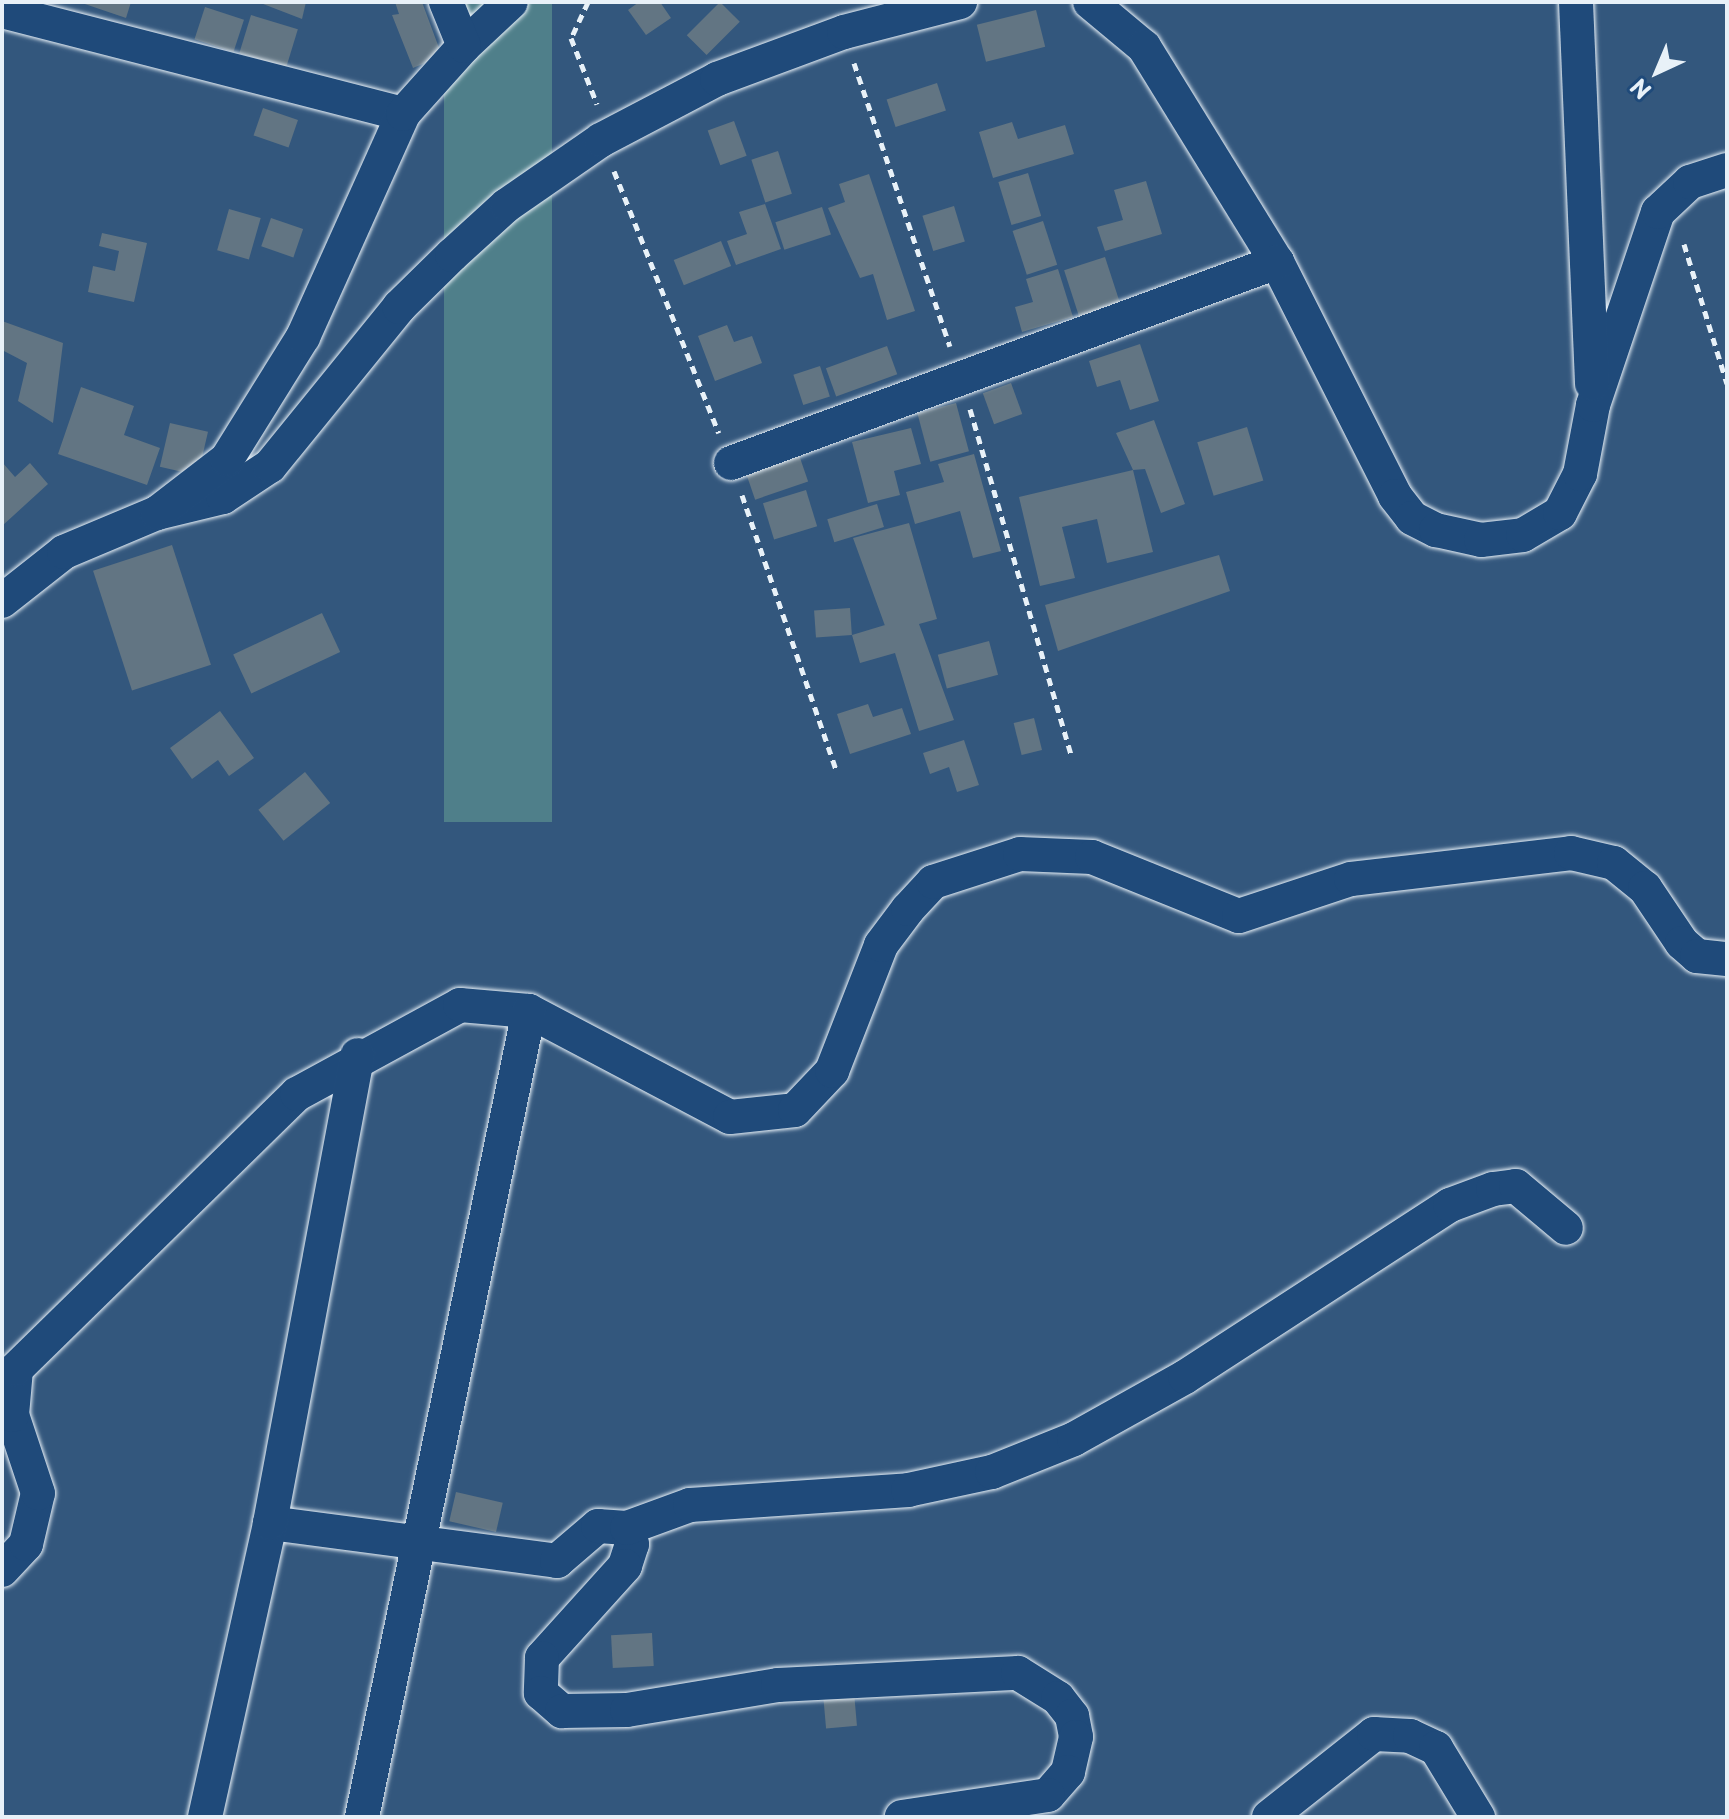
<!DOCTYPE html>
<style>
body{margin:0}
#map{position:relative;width:1729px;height:1819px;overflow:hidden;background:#33577d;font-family:"Playpen Sans",sans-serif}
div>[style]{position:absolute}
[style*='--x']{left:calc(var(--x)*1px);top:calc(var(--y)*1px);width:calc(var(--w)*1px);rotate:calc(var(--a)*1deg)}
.green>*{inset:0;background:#4f7f8a;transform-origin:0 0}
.building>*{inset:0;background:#627583;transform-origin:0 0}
.path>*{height:5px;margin-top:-2.5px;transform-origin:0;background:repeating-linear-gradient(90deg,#e8f1f8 0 8px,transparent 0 14px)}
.roads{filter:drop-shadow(0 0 2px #e8f1f8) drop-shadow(0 0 2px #e8f1f8)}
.minor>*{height:34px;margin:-17px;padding:0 17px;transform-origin:17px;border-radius:17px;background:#1f4a7a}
span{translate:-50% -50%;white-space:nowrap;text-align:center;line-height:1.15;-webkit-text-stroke:7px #1f4a7a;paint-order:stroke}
.frame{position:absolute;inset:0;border:4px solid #e8f1f8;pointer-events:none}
.north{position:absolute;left:1617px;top:32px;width:80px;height:80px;-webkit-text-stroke:6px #1f4a7a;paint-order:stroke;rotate:224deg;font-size:22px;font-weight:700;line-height:32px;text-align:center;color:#e8f1f8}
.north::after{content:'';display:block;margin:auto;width:28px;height:36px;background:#e8f1f8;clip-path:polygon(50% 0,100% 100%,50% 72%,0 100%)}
</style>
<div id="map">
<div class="green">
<i style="left:444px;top:2px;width:108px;height:820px"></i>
</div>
<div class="building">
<i style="clip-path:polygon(79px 2px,131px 2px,126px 18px)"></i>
<i style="clip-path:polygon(258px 2px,306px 2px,302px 19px)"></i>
<i style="clip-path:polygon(395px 2px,422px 2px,442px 56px,413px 68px,392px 15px,399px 14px)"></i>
<i style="clip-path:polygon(639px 2px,660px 2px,671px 18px,646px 35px,628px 10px)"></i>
<i style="left:720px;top:2px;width:28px;height:47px;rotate:45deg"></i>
<i style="left:205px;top:7px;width:41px;height:34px;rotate:18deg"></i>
<i style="left:1036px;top:10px;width:38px;height:61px;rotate:76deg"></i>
<i style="left:251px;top:15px;width:49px;height:40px;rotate:17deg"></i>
<i style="left:937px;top:83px;width:29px;height:53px;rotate:72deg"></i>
<i style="left:263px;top:108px;width:37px;height:29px;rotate:19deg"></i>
<i style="left:734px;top:121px;width:37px;height:28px;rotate:70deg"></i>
<i style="clip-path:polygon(1012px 122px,1018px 139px,1065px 125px,1074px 154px,993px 178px,979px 132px)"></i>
<i style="left:778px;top:151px;width:45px;height:28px;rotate:72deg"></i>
<i style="left:1028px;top:173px;width:45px;height:31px;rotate:73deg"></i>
<i style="clip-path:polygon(869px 174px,915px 311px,887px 320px,873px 274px,860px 278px,828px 208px,845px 202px,839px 184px)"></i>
<i style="clip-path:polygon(1146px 181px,1162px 234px,1105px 251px,1097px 227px,1123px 220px,1114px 190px)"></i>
<i style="clip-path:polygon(765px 204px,781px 249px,736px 265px,727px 241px,747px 234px,739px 212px)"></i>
<i style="left:954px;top:206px;width:37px;height:33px;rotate:73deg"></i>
<i style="left:822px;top:207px;width:29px;height:49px;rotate:72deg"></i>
<i style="left:229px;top:209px;width:33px;height:43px;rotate:16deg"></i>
<i style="left:271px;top:218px;width:34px;height:30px;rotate:19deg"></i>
<i style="left:1043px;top:221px;width:46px;height:32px;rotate:72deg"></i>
<i style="clip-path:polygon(102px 233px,147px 243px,134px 302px,88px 292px,93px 266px,115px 271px,119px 251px,99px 246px)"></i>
<i style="left:721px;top:241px;width:27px;height:51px;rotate:68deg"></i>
<i style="left:1105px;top:257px;width:49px;height:43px;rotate:72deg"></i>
<i style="clip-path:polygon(1058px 269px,1073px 317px,1022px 332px,1015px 307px,1033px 302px,1026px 279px)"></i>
<i style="clip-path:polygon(2px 321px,63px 343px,53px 423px,18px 401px,27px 363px,2px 350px)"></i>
<i style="clip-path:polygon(727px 325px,734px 342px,752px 336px,762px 363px,715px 381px,698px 336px)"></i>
<i style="clip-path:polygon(1140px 344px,1159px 401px,1130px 410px,1120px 380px,1097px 387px,1089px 361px)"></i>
<i style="left:887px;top:346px;width:30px;height:65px;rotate:70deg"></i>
<i style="left:820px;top:366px;width:32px;height:28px;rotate:72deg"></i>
<i style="left:1011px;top:383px;width:33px;height:30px;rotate:70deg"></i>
<i style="clip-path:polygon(81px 387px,134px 406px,124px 435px,160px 448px,147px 485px,58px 454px)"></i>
<i style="left:956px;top:403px;width:50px;height:40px;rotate:75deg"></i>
<i style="clip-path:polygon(1154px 420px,1185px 504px,1161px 513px,1145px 469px,1133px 470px,1153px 552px,1107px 563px,1097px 519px,1062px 527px,1075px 578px,1040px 586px,1019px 497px,1133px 470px,1116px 433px)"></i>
<i style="left:170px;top:423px;width:39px;height:45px;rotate:13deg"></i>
<i style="left:1247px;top:427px;width:56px;height:52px;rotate:73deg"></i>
<i style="clip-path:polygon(911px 428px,921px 464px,894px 471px,900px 495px,868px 503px,852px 442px)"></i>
<i style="clip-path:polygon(974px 454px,1001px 551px,973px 558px,960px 511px,915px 524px,906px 492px,944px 482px,938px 464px)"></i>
<i style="left:799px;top:455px;width:28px;height:56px;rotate:71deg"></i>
<i style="clip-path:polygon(2px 462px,15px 477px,30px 463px,48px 484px,2px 526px)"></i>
<i style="left:806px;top:490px;width:38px;height:45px;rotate:73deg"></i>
<i style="left:877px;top:504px;width:24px;height:52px;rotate:73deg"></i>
<i style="clip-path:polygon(909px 523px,937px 619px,919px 624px,954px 720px,919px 731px,895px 653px,860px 663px,852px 635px,885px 625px,892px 645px,853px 538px)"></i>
<i style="left:172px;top:545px;width:126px;height:83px;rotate:72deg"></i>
<i style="clip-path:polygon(1219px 555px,1230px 591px,1058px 651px,1045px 605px)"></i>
<i style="left:850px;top:608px;width:27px;height:36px;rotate:86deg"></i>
<i style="left:322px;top:613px;width:43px;height:98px;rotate:65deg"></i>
<i style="left:989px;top:641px;width:35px;height:53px;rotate:75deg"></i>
<i style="clip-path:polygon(868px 704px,873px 717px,902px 708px,911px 734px,850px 754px,837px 714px)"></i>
<i style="clip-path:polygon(220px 711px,254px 758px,229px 776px,218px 760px,192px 779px,170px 748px)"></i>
<i style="left:1034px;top:718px;width:33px;height:21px;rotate:76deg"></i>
<i style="clip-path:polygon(964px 740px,979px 785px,957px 792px,949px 767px,930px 774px,923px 753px)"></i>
<i style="left:305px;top:772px;width:40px;height:60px;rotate:51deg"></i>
<i style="left:456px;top:1492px;width:48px;height:30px;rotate:13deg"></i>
<i style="left:652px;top:1633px;width:33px;height:41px;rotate:87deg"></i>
<i style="left:854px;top:1692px;width:34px;height:31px;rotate:85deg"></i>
</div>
<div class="path">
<i style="--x:588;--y:2;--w:40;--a:115"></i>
<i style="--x:571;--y:38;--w:71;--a:68.5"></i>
<i style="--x:854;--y:63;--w:299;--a:71.3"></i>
<i style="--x:614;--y:171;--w:282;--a:68.2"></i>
<i style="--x:1684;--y:244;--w:146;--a:72.9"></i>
<i style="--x:970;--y:409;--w:363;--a:73.7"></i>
<i style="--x:742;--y:495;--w:293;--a:71.1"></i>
</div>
<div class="roads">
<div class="minor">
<i style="--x:1090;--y:2;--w:70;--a:39.8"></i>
<i style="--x:1144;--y:47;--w:253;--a:58.3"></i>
<i style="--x:1277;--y:262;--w:262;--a:63.2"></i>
<i style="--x:1395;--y:496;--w:28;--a:52"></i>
<i style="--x:1412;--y:518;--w:27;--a:27"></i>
<i style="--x:1436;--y:530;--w:46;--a:12.5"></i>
<i style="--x:1481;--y:540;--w:42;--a:-6.8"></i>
<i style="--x:1523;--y:535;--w:43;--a:-30.7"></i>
<i style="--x:1560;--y:513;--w:44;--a:-62.9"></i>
<i style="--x:1580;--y:474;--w:70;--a:-79.3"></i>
<i style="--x:1593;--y:405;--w:204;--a:-71.4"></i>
<i style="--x:1658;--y:212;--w:44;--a:-43.2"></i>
<i style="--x:1690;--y:182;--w:39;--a:-18"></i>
<i style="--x:1576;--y:2;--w:382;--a:87.6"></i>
<i style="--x:2;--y:11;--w:414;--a:14.4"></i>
<i style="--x:464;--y:46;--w:64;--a:-43.1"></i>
<i style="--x:731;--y:463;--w:582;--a:-20.21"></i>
<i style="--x:157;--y:513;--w:68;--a:-13.6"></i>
<i style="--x:223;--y:497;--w:56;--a:-33.4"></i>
<i style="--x:270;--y:466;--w:205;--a:-50.9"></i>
<i style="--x:399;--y:307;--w:74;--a:-44.5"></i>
<i style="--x:452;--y:255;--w:74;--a:-42.3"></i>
<i style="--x:507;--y:205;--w:114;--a:-34.7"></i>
<i style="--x:601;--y:140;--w:131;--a:-27.7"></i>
<i style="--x:717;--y:79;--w:135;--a:-20.3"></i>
<i style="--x:844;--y:32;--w:120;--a:-14.5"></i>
<i style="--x:2;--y:601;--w:79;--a:-38.3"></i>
<i style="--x:64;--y:552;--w:101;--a:-22.8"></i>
<i style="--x:157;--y:513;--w:88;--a:-37.6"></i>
<i style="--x:227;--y:459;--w:144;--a:-58.1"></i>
<i style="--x:303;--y:337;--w:244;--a:-65.8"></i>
<i style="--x:403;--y:114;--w:91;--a:-48.1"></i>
<i style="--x:464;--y:46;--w:48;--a:-112.2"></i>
<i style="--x:270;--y:1523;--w:290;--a:7.5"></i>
<i style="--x:557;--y:1561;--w:54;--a:-40.5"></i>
<i style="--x:598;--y:1526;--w:29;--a:4"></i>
<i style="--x:627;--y:1528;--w:17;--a:73"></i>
<i style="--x:632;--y:1544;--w:23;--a:108"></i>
<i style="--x:625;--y:1566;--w:124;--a:132.1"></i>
<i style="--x:542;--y:1658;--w:35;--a:92"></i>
<i style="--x:541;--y:1693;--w:28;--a:41"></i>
<i style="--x:562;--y:1711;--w:65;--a:-0.9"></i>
<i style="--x:627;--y:1710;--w:153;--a:-9.4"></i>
<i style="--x:778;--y:1685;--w:240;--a:-2.9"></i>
<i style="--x:1018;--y:1673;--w:47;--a:32"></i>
<i style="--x:1058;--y:1698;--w:23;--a:52"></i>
<i style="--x:1072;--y:1716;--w:21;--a:79"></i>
<i style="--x:1076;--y:1737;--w:36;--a:103"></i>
<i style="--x:1068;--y:1772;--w:30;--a:131"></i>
<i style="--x:1048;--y:1795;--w:148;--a:171.4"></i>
<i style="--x:627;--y:1528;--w:67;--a:-20.1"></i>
<i style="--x:690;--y:1505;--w:219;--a:-3.9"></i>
<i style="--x:908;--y:1490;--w:86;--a:-12.1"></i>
<i style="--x:992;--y:1472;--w:88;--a:-21.9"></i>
<i style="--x:1074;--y:1439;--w:127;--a:-29.2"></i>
<i style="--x:1185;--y:1377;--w:316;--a:-33"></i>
<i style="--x:1450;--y:1205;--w:46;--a:-20.4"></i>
<i style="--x:1493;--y:1189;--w:23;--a:-7"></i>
<i style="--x:1516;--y:1186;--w:65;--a:40"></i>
<i style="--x:2;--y:1570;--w:35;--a:-47"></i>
<i style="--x:26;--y:1544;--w:52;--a:-76.8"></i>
<i style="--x:38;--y:1493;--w:82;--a:-108.4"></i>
<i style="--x:12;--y:1415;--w:46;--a:-85"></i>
<i style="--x:16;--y:1369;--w:393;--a:-44.4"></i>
<i style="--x:297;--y:1094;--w:186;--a:-28.6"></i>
<i style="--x:460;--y:1005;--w:69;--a:5"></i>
<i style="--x:529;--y:1011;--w:227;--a:27.8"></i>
<i style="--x:730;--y:1117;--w:65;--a:-6.1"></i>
<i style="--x:795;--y:1110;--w:54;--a:-46.5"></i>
<i style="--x:832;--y:1071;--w:135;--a:-68.7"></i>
<i style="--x:881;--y:945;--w:45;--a:-53.1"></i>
<i style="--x:908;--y:909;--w:37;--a:-47"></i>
<i style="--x:933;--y:882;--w:91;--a:-17.8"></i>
<i style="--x:1020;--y:854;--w:72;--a:2.4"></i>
<i style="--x:1092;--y:857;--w:158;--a:21.9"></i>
<i style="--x:1239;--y:916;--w:118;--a:-18.3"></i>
<i style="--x:1351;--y:879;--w:222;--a:-6.7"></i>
<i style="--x:1571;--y:853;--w:44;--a:13.1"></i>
<i style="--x:1614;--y:863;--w:40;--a:39"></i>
<i style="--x:1645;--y:888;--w:66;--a:56.1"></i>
<i style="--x:1682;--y:943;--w:20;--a:41"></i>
<i style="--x:1697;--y:956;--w:30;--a:6"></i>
<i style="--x:205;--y:1817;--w:301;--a:-77.5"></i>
<i style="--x:270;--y:1523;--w:476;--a:-79.4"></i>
<i style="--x:362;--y:1817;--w:823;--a:-78.29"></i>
<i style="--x:1269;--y:1817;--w:134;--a:-38.3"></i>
<i style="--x:1374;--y:1734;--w:36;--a:3"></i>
<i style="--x:1410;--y:1736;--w:29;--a:25"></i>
<i style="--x:1436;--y:1748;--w:81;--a:58.7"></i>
</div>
</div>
<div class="frame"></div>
<div class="north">N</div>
</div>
